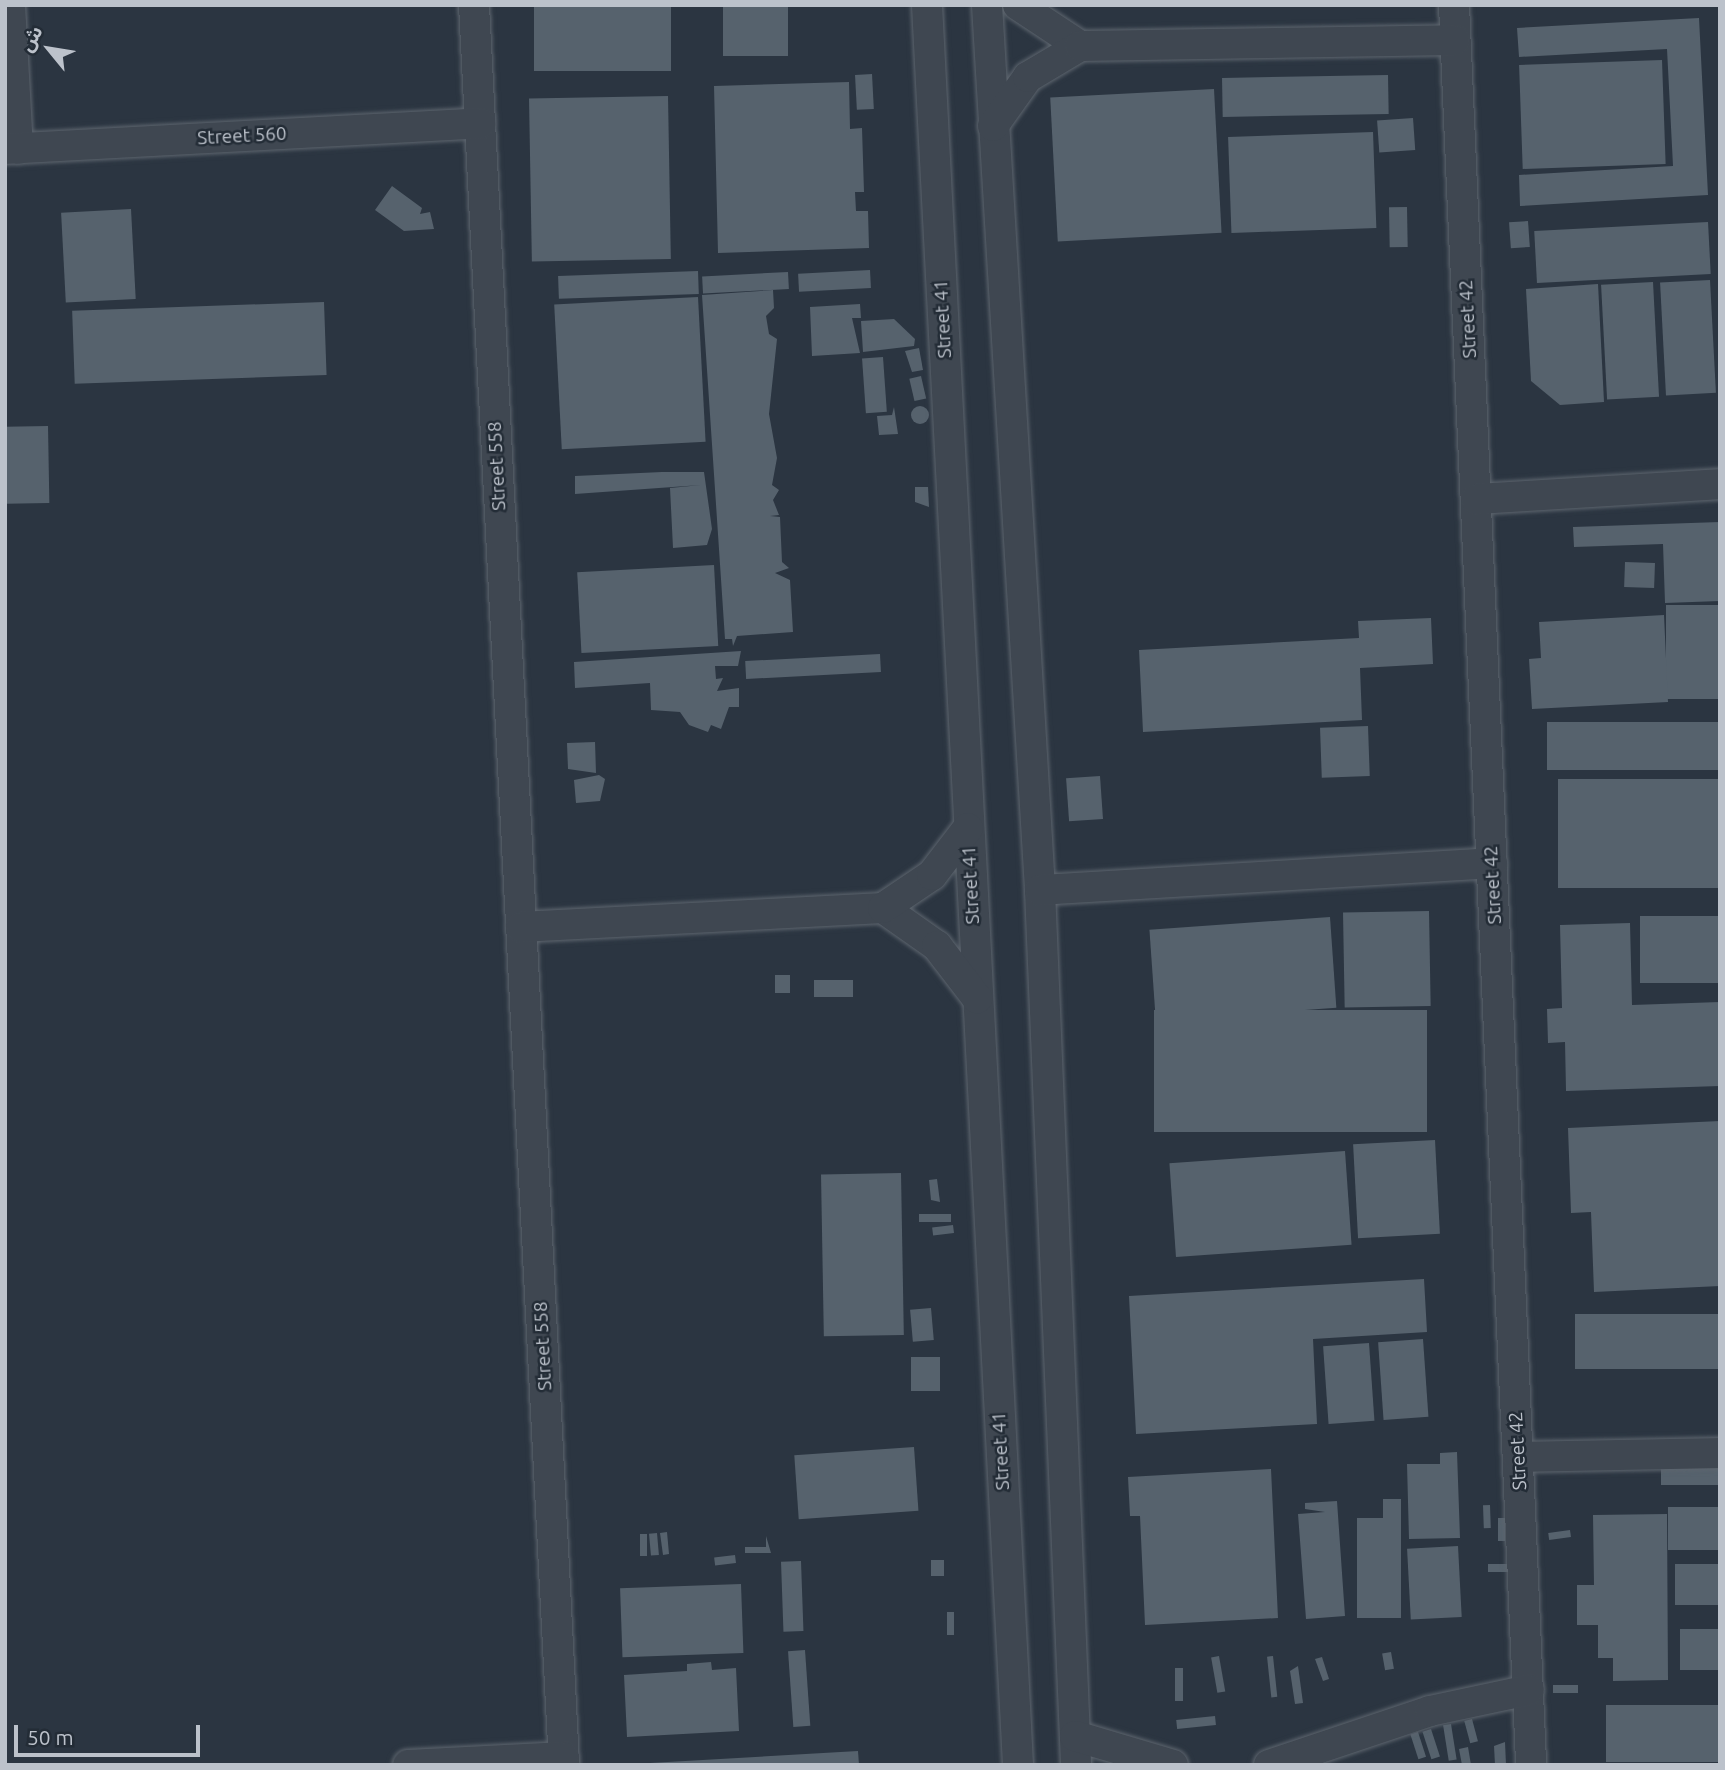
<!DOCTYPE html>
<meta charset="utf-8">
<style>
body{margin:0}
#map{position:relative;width:1725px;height:1770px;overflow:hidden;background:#2b3541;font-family:Ubuntu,"Noto Sans Arabic",sans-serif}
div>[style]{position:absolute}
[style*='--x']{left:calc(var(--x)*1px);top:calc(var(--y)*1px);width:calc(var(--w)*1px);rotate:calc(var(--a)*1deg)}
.building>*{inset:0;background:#56626d;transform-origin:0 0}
.round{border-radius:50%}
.roads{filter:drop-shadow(0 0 2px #5d656e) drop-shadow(0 0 2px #5d656e)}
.minor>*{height:30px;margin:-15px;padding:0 15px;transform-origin:15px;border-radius:15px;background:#3f4751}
span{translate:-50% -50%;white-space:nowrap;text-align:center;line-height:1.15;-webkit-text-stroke:5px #232c36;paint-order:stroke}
.street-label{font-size:19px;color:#bcc2cb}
.frame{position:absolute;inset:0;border:7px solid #bcc2cb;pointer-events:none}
.north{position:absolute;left:14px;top:14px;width:70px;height:70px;-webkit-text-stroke:5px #232c36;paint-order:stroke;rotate:300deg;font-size:19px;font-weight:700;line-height:28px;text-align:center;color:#bcc2cb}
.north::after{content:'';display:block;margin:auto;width:24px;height:32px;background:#bcc2cb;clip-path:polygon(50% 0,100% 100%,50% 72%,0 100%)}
.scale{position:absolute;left:14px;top:1725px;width:186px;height:32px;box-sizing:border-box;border:4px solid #bcc2cb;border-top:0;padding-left:9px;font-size:21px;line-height:24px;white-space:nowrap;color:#bcc2cb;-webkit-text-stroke:5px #232c36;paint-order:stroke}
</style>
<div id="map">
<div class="building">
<i style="left:534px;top:5px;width:137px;height:66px"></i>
<i style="left:723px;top:5px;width:65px;height:51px"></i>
<i style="clip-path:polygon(1699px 18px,1708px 195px,1520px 206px,1519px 175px,1673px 166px,1667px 49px,1519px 57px,1517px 28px)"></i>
<i style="left:1662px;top:60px;width:104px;height:143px;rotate:88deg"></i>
<i style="left:872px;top:74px;width:35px;height:17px;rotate:87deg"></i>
<i style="left:1388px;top:75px;width:39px;height:166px;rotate:89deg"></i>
<i style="clip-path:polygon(849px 82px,850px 129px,862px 128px,864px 192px,855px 192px,856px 211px,868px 211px,869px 248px,718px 253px,714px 86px)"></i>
<i style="left:1214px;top:89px;width:144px;height:164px;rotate:87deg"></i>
<i style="left:668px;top:96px;width:163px;height:139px;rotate:89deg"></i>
<i style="left:1413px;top:118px;width:32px;height:36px;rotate:86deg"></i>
<i style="left:1373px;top:132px;width:96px;height:145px;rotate:88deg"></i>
<i style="clip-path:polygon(392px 186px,422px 208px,420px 214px,430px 212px,434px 229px,404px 231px,375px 210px)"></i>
<i style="left:1407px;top:207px;width:40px;height:18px;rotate:89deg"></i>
<i style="left:131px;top:209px;width:90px;height:70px;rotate:87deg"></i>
<i style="left:1528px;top:221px;width:26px;height:19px;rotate:86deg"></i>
<i style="left:1708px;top:222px;width:52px;height:174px;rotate:87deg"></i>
<i style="left:870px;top:270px;width:18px;height:72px;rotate:87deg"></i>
<i style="left:698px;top:271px;width:23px;height:140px;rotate:88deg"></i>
<i style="left:788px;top:272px;width:17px;height:86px;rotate:87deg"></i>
<i style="left:1710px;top:280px;width:113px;height:50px;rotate:87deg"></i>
<i style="left:1653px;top:282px;width:115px;height:52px;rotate:87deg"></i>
<i style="clip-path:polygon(1598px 284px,1604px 402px,1560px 405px,1531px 381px,1526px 289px)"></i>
<i style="clip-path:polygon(773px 290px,774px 308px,766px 316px,769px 334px,777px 339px,769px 414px,777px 458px,772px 485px,779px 490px,773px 500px,779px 515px,770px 516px,780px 517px,782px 562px,789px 568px,775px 573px,790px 580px,793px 632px,737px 636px,733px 646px,732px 639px,725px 639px,702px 295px)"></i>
<i style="left:698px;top:297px;width:145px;height:144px;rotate:87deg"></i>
<i style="left:324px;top:302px;width:73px;height:252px;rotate:88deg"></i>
<i style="clip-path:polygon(860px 304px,861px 318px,852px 318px,860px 353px,812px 356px,810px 307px)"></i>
<i style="clip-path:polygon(894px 319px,915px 339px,914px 346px,863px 352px,861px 321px)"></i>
<i style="clip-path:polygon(919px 348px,923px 370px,912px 372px,905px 351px)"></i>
<i style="left:883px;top:357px;width:55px;height:21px;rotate:86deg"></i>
<i style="left:921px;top:376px;width:23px;height:12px;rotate:77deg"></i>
<i class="round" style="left:911px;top:406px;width:18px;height:18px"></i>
<i style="clip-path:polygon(894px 407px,898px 434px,879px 435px,877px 416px,892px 415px)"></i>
<i style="left:48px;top:426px;width:77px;height:43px;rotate:89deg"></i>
<i style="clip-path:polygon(662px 472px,704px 472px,712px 529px,707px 545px,673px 548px,670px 488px,701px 485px,575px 494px,575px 476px)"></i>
<i style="clip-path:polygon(915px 487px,928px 487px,929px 507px,915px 502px)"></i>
<i style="clip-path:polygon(1720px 522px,1720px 601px,1665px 603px,1663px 544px,1574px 547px,1573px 527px)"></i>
<i style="left:1625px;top:562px;width:30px;height:25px;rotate:2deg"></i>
<i style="left:714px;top:565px;width:81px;height:137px;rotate:87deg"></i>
<i style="left:1720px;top:605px;width:94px;height:54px;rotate:90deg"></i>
<i style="clip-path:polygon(1664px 615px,1668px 702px,1532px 709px,1529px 659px,1541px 658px,1539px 622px)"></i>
<i style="clip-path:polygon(1431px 618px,1433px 664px,1360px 668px,1362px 720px,1143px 732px,1139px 650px,1359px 638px,1358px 621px)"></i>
<i style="clip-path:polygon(741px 651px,738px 666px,715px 666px,716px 679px,723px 678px,717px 691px,739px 688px,739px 707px,729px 707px,721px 729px,711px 725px,708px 732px,689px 725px,680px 712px,651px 710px,650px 683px,575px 688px,574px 662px)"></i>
<i style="left:880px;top:654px;width:18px;height:135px;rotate:87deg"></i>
<i style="left:1720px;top:722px;width:48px;height:173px;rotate:90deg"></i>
<i style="left:1368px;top:726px;width:50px;height:48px;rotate:88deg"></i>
<i style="clip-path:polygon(595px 742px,596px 773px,568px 769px,567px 743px)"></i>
<i style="clip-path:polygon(599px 775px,605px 779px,600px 801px,576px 803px,574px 780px)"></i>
<i style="left:1100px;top:776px;width:43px;height:34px;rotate:86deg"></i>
<i style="left:1720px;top:779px;width:109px;height:162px;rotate:90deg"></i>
<i style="left:1429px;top:911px;width:95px;height:86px;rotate:89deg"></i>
<i style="left:1720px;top:916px;width:67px;height:80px;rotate:90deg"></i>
<i style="left:1330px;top:917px;width:91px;height:181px;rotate:86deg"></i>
<i style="clip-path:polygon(1630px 923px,1632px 1005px,1720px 1002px,1720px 1086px,1566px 1091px,1565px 1042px,1548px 1043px,1547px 1009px,1562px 1008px,1560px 925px)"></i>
<i style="left:775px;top:975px;width:15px;height:18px"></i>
<i style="left:853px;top:980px;width:17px;height:39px;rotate:90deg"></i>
<i style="left:1427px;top:1010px;width:122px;height:273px;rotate:90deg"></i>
<i style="clip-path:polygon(1720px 1121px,1720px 1286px,1594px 1292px,1591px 1212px,1571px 1213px,1568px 1128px)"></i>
<i style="left:1435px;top:1140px;width:94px;height:82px;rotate:87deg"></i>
<i style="left:1345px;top:1151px;width:94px;height:176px;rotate:86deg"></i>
<i style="left:901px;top:1173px;width:162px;height:80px;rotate:89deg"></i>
<i style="clip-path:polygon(937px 1179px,940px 1202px,931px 1200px,929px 1180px)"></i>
<i style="left:919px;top:1214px;width:32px;height:8px"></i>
<i style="left:953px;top:1225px;width:8px;height:21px;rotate:83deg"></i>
<i style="clip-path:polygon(1424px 1279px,1427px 1332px,1313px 1339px,1317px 1424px,1136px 1434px,1129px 1296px)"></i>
<i style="left:931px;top:1308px;width:32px;height:21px;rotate:85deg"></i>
<i style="left:1720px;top:1314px;width:55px;height:145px;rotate:90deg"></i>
<i style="left:1423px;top:1339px;width:78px;height:45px;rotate:86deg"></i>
<i style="left:1369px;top:1343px;width:78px;height:46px;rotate:86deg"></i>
<i style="left:911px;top:1357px;width:29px;height:34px"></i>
<i style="left:914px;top:1447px;width:64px;height:120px;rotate:86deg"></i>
<i style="clip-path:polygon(1457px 1452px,1460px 1538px,1409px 1539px,1407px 1464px,1440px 1464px,1440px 1453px)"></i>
<i style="left:1720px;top:1464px;width:21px;height:59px;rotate:90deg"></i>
<i style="clip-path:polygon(1271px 1469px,1278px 1618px,1145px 1625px,1140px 1516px,1130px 1516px,1128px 1477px)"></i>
<i style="clip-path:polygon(1383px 1499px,1401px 1499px,1401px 1618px,1357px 1618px,1357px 1518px,1383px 1518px)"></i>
<i style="clip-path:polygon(1337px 1501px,1345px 1616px,1306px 1619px,1298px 1514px,1325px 1512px,1305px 1509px,1305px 1503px)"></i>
<i style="left:1490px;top:1505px;width:23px;height:7px;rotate:88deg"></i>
<i style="left:1720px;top:1507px;width:43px;height:52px;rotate:90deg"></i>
<i style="clip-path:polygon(1667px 1514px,1668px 1680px,1613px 1681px,1613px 1658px,1598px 1658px,1598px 1625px,1577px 1625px,1577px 1585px,1594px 1585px,1593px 1515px)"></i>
<i style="left:1498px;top:1518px;width:7px;height:23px"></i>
<i style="left:1570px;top:1530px;width:7px;height:22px;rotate:82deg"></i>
<i style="clip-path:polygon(667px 1532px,669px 1554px,663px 1555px,660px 1533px)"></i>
<i style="left:657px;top:1533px;width:22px;height:8px;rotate:85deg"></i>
<i style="left:640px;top:1534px;width:7px;height:22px"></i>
<i style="clip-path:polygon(766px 1536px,771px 1553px,745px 1553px,745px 1547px,766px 1547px)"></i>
<i style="left:1458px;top:1546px;width:71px;height:51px;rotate:87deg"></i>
<i style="left:735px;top:1555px;width:8px;height:21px;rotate:83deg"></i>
<i style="left:931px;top:1560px;width:13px;height:16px"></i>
<i style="left:801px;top:1561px;width:70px;height:20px;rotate:88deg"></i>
<i style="left:1488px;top:1564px;width:21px;height:8px"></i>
<i style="left:1675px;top:1564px;width:45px;height:41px"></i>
<i style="left:741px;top:1584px;width:69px;height:121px;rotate:88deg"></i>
<i style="left:947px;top:1612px;width:7px;height:23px"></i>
<i style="left:1680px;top:1629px;width:40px;height:41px"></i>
<i style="left:805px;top:1650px;width:76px;height:17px;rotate:86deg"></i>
<i style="left:1391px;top:1652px;width:17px;height:9px;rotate:80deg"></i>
<i style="left:1219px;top:1656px;width:36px;height:8px;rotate:80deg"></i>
<i style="left:1273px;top:1656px;width:41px;height:6px;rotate:84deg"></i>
<i style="clip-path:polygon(1322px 1657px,1329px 1679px,1323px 1681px,1315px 1659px)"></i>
<i style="clip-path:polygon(711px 1662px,712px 1670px,736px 1668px,739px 1731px,627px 1737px,624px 1675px,687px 1671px,687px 1664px)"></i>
<i style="clip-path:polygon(1298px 1666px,1303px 1703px,1295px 1704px,1290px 1671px)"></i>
<i style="left:1175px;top:1668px;width:8px;height:33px"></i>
<i style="left:1553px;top:1685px;width:25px;height:8px"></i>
<i style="left:1720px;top:1705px;width:57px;height:114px;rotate:90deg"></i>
<i style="left:1215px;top:1716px;width:9px;height:39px;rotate:84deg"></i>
<i style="left:1472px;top:1719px;width:23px;height:8px;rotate:75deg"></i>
<i style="left:1451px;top:1724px;width:36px;height:8px;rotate:81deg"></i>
<i style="left:1431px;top:1729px;width:29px;height:9px;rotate:72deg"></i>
<i style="left:1418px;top:1732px;width:26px;height:8px;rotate:72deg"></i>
<i style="clip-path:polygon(1505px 1742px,1506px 1765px,1495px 1765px,1494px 1746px)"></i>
<i style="clip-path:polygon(1468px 1747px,1471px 1765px,1462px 1765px,1459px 1749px)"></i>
<i style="clip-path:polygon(858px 1751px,859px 1765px,650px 1765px,650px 1763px)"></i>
</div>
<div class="roads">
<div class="minor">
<i style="--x:10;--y:5;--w:144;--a:86.8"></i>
<i style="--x:474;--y:5;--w:1762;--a:87.07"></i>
<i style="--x:927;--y:5;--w:1762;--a:87.04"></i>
<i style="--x:987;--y:5;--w:887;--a:86.57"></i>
<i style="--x:1040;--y:890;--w:876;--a:87.64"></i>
<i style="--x:1018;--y:5;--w:74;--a:33.5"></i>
<i style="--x:1454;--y:5;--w:1762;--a:87.49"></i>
<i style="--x:993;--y:126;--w:60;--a:-54.5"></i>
<i style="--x:1028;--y:77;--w:61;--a:-30.8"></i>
<i style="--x:1080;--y:46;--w:375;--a:-0.9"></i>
<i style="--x:5;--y:149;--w:476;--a:-3.1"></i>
<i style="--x:1476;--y:499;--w:244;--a:-3.5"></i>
<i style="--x:1040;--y:890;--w:453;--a:-3.4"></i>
<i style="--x:883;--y:908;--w:66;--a:35.1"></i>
<i style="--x:937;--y:946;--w:66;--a:52.4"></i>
<i style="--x:521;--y:927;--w:362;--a:-3"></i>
<i style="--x:883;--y:908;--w:59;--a:-34"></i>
<i style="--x:932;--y:875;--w:59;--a:-52.5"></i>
<i style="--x:1518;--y:1457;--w:202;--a:-1.1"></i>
<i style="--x:1075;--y:1736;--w:102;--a:16.5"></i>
<i style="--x:408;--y:1765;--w:156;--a:-2.9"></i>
<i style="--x:1269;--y:1765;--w:170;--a:-18.5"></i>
<i style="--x:1430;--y:1711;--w:101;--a:-12"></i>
</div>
</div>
<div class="street-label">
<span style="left:242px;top:136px;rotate:-3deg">Street 560</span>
<span style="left:943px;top:319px;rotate:-93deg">Street 41</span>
<span style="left:1468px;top:319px;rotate:-93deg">Street 42</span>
<span style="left:497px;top:466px;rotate:-93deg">Street 558</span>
<span style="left:971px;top:885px;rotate:-93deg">Street 41</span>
<span style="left:1493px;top:885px;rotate:-93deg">Street 42</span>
<span style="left:543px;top:1346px;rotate:-93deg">Street 558</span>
<span style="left:1001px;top:1451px;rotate:-93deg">Street 41</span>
<span style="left:1518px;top:1451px;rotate:-93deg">Street 42</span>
</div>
<div class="frame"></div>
<div class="north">ش</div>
<div class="scale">50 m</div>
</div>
